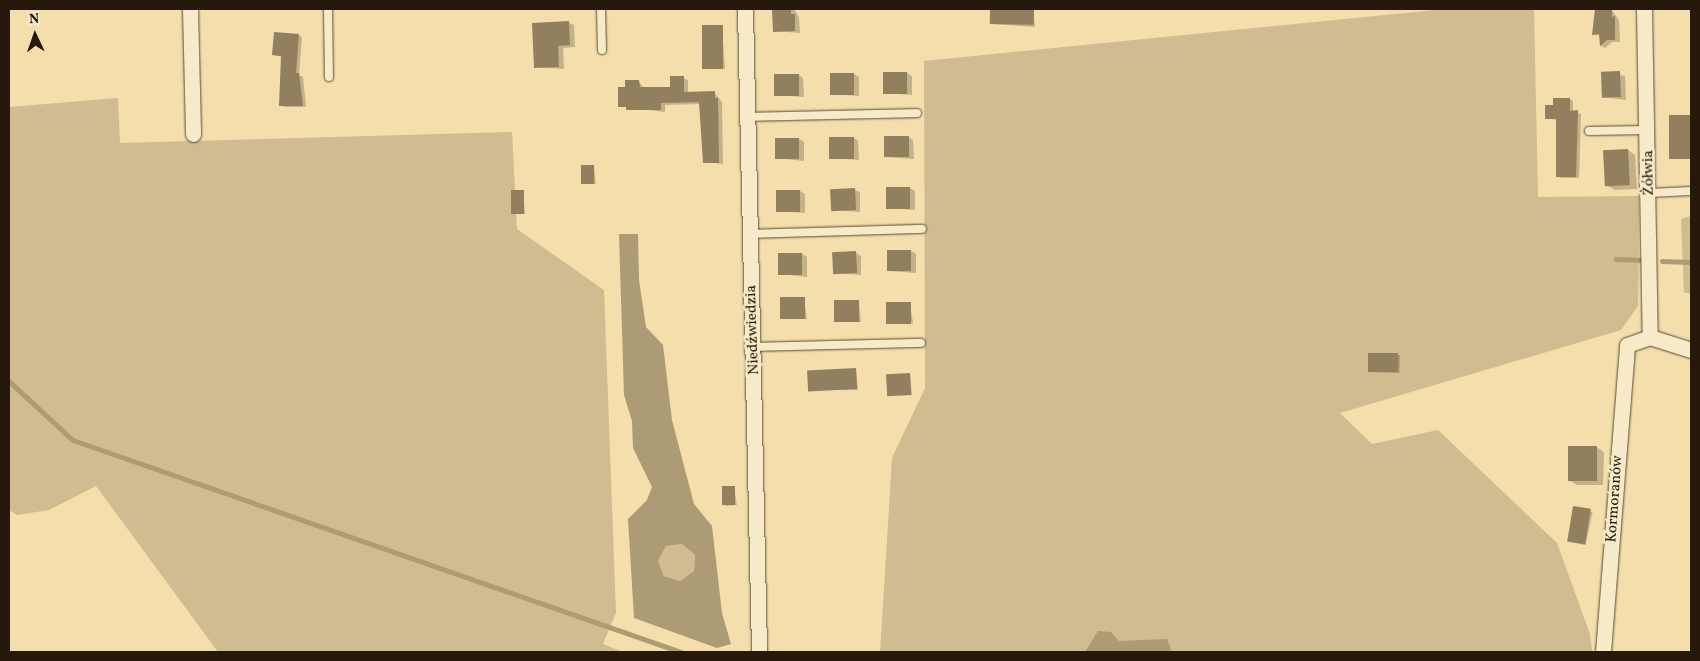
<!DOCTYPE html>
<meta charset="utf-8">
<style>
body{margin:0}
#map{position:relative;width:1700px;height:661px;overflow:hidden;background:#f3deac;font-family:Vollkorn,serif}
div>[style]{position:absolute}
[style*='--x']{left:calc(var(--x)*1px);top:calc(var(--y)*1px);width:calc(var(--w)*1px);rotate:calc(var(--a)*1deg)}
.green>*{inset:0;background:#d0bc90}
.water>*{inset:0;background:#ad9b75}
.shadow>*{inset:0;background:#0003;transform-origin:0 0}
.stream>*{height:4.5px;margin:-2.25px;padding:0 2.25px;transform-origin:2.25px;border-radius:2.25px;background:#ad9b75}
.building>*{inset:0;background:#917f5e;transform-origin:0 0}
.roads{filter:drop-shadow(0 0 1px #594a32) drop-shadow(0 0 1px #594a32)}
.service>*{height:8px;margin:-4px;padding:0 4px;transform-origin:4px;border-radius:4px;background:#f7eac9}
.minor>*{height:15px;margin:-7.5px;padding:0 7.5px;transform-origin:7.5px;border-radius:7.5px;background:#f7eac9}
span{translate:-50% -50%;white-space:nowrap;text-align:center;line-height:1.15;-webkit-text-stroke:5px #f7eac9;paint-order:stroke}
.street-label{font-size:15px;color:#26180a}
.frame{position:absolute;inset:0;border:10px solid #26180a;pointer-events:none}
.north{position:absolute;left:10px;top:10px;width:50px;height:50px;-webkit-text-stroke:4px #f7eac9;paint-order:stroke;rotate:357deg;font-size:14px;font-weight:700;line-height:20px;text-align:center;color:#26180a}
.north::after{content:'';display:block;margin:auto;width:18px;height:22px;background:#26180a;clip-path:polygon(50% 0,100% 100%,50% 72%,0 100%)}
</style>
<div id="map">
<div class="green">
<i style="clip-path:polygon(1445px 9px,1534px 9px,1538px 197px,1639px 196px,1638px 306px,1621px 330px,1340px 413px,1372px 444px,1438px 430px,1557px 543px,1590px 634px,1592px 652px,880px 652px,892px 458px,925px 388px,924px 61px)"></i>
<i style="clip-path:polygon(118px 98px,120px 143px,512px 132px,517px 229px,604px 290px,616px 613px,603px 644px,623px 652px,218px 652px,96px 486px,49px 510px,17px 515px,9px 510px,9px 107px)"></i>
<i style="clip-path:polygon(1691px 216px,1691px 293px,1684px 293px,1681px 219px)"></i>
<i style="clip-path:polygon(682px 544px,695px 555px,694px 571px,680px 581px,664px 576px,658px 561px,666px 546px)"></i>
</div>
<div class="water">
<i style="clip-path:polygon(evenodd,619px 234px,638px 234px,639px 280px,646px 327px,663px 345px,672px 420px,694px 504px,712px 526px,722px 613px,731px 644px,717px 648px,634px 618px,628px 519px,647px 500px,652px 487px,633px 448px,632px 421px,624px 395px,619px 234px,682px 544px,695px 555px,694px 571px,680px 581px,664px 576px,658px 561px,666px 546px,682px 544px)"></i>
<i style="clip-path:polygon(1098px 631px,1111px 632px,1119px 641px,1167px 639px,1172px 652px,1085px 652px)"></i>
</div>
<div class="shadow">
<i style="clip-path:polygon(774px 9px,795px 10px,799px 18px,800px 33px,774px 31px)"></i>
<i style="clip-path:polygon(991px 9px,1033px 11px,1035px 27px,992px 24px)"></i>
<i style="clip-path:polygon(1611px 9px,1619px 20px,1620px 42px,1612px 42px,1605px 48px,1601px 46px,1601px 36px,1593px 34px)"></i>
<i style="clip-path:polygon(569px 23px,574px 25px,575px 47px,563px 48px,564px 69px,535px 67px)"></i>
<i style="clip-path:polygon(722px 26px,725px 69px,706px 69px,704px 68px)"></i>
<i style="clip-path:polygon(298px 35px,302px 37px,299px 75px,303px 77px,306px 107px,284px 107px,281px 105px,283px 57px,273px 55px)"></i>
<i style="clip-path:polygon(907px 73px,912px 76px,912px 95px,884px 93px)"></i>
<i style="clip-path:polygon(1603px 73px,1625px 76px,1626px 100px,1603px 97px)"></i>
<i style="clip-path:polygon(854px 74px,859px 77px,859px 96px,831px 94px)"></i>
<i style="clip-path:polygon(799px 75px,803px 78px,804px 97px,776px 95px)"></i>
<i style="clip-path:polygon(683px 78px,688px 80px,688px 93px,714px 92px,722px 102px,723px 164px,704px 162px,700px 104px,665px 105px,665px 112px,619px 106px,627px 88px,639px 82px,644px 88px,671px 88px)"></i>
<i style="clip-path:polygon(1570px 99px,1573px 101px,1573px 112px,1581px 114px,1579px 178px,1561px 178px,1557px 176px,1558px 120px,1546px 118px,1555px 107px)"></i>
<i style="clip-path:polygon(1691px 116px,1691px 159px,1673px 159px,1670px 117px)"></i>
<i style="clip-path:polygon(908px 137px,913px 140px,914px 159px,885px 157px)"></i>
<i style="clip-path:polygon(854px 138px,858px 141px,859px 160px,830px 158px)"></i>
<i style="clip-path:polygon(799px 139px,804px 142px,804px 161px,776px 158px,776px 140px)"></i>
<i style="clip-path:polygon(1628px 150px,1635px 155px,1637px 189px,1615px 190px,1607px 186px)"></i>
<i style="clip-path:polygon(594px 166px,596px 184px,585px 184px,583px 183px)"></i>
<i style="clip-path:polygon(910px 188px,915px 191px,915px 210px,888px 208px,887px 189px)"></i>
<i style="clip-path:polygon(855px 190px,860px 192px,860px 212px,832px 210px)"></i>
<i style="clip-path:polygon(523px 191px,525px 214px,514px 214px,512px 213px)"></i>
<i style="clip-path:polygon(800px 191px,805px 194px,805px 213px,777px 211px)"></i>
<i style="clip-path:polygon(911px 251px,916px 254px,916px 273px,889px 271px)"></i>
<i style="clip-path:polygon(856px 253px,861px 256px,861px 275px,833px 273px)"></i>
<i style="clip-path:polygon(802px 254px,807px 257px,807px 277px,779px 274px)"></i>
<i style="clip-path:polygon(804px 298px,807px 319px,782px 318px)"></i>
<i style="clip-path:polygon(859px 302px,861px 322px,836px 322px)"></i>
<i style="clip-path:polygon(910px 303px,913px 323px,888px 323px)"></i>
<i style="left:1369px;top:354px;width:31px;height:18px;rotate:2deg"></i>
<i style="clip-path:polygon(856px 369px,858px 390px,809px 390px)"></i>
<i style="clip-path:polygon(910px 374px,912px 395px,887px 394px)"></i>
<i style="clip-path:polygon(1596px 447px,1604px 452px,1603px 485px,1577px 485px,1569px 480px)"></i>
<i style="clip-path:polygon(734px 487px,737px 505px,726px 506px,724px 504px)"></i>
<i style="left:1574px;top:508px;width:19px;height:34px;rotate:12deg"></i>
</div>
<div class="stream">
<i style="--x:1616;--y:259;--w:23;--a:2"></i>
<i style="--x:1662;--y:261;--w:29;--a:2"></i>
<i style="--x:9;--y:381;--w:87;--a:42.7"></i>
<i style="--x:73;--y:440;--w:644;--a:19.22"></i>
</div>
<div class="building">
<i style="clip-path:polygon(772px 9px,791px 9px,791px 14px,795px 14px,795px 31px,773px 32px)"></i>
<i style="left:990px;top:9px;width:44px;height:15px;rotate:1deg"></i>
<i style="clip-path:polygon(1595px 9px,1612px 9px,1612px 17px,1615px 16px,1615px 40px,1607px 40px,1600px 46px,1599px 34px,1592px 35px)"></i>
<i style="clip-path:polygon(569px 21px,570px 45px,558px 46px,559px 67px,534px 68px,532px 23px)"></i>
<i style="left:702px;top:25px;width:21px;height:44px"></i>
<i style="clip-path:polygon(274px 32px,299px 34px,296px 73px,299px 73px,303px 106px,279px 106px,281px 56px,272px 55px)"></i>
<i style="left:1620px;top:71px;width:26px;height:19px;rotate:88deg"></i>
<i style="left:883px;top:72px;width:24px;height:22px"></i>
<i style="left:830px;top:73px;width:24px;height:22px"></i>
<i style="left:774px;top:74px;width:25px;height:22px"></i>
<i style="clip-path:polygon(670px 76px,684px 76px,684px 92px,715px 91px,715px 98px,718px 98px,719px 163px,703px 163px,699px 102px,661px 103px,661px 110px,626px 110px,626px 107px,618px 107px,618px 87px,625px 87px,625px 80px,639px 80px,640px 87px,670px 87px)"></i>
<i style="clip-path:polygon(1553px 98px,1570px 98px,1570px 111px,1578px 110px,1576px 177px,1556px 177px,1556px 119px,1545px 119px,1545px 105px,1553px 105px)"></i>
<i style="left:1691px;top:115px;width:44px;height:22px;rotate:90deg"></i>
<i style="left:909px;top:136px;width:21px;height:25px;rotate:90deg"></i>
<i style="left:829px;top:137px;width:25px;height:22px"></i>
<i style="left:775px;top:138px;width:24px;height:21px"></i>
<i style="left:1628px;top:149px;width:36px;height:25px;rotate:87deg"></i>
<i style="left:581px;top:165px;width:13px;height:19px"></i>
<i style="left:886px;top:187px;width:24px;height:22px"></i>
<i style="left:855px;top:188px;width:22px;height:25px;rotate:87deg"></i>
<i style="left:511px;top:190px;width:13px;height:24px"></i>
<i style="left:776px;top:190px;width:24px;height:22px"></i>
<i style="left:887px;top:250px;width:24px;height:21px"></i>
<i style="left:856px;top:251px;width:22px;height:24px;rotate:87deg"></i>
<i style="left:778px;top:253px;width:24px;height:22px"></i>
<i style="left:780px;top:297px;width:25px;height:22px"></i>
<i style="left:859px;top:300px;width:22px;height:25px;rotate:90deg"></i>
<i style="left:886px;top:302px;width:25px;height:22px"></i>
<i style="left:1368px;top:353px;width:30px;height:19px"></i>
<i style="left:856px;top:368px;width:21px;height:49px;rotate:87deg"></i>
<i style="left:910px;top:373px;width:22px;height:24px;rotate:87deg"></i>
<i style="left:1568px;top:446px;width:29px;height:35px"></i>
<i style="left:722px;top:486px;width:13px;height:19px"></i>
<i style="left:1573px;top:506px;width:18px;height:36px;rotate:9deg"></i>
</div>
<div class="roads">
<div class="service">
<i style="--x:328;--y:9;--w:68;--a:89.2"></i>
<i style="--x:601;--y:9;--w:41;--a:88.6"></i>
<i style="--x:747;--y:117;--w:170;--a:-1.3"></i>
<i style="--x:1589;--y:131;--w:59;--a:-1"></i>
<i style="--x:1649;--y:193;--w:42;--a:-2.7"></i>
<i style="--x:750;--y:234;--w:172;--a:-1.7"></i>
<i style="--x:754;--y:347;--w:167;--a:-1.4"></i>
</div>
<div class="minor">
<i style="--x:190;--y:9;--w:125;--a:88.6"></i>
<i style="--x:745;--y:9;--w:643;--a:88.75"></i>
<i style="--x:1644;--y:9;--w:328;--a:89"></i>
<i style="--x:1603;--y:652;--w:308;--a:-85.5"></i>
<i style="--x:1627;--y:345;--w:24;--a:-19"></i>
<i style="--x:1650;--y:337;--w:43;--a:17.6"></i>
</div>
</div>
<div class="street-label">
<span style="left:1649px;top:173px;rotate:-91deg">Żółwia</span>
<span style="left:753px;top:330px;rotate:-92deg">Niedźwiedzia</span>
<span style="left:1615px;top:499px;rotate:-86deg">Kormoranów</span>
</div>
<div class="frame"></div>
<div class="north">N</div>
</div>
